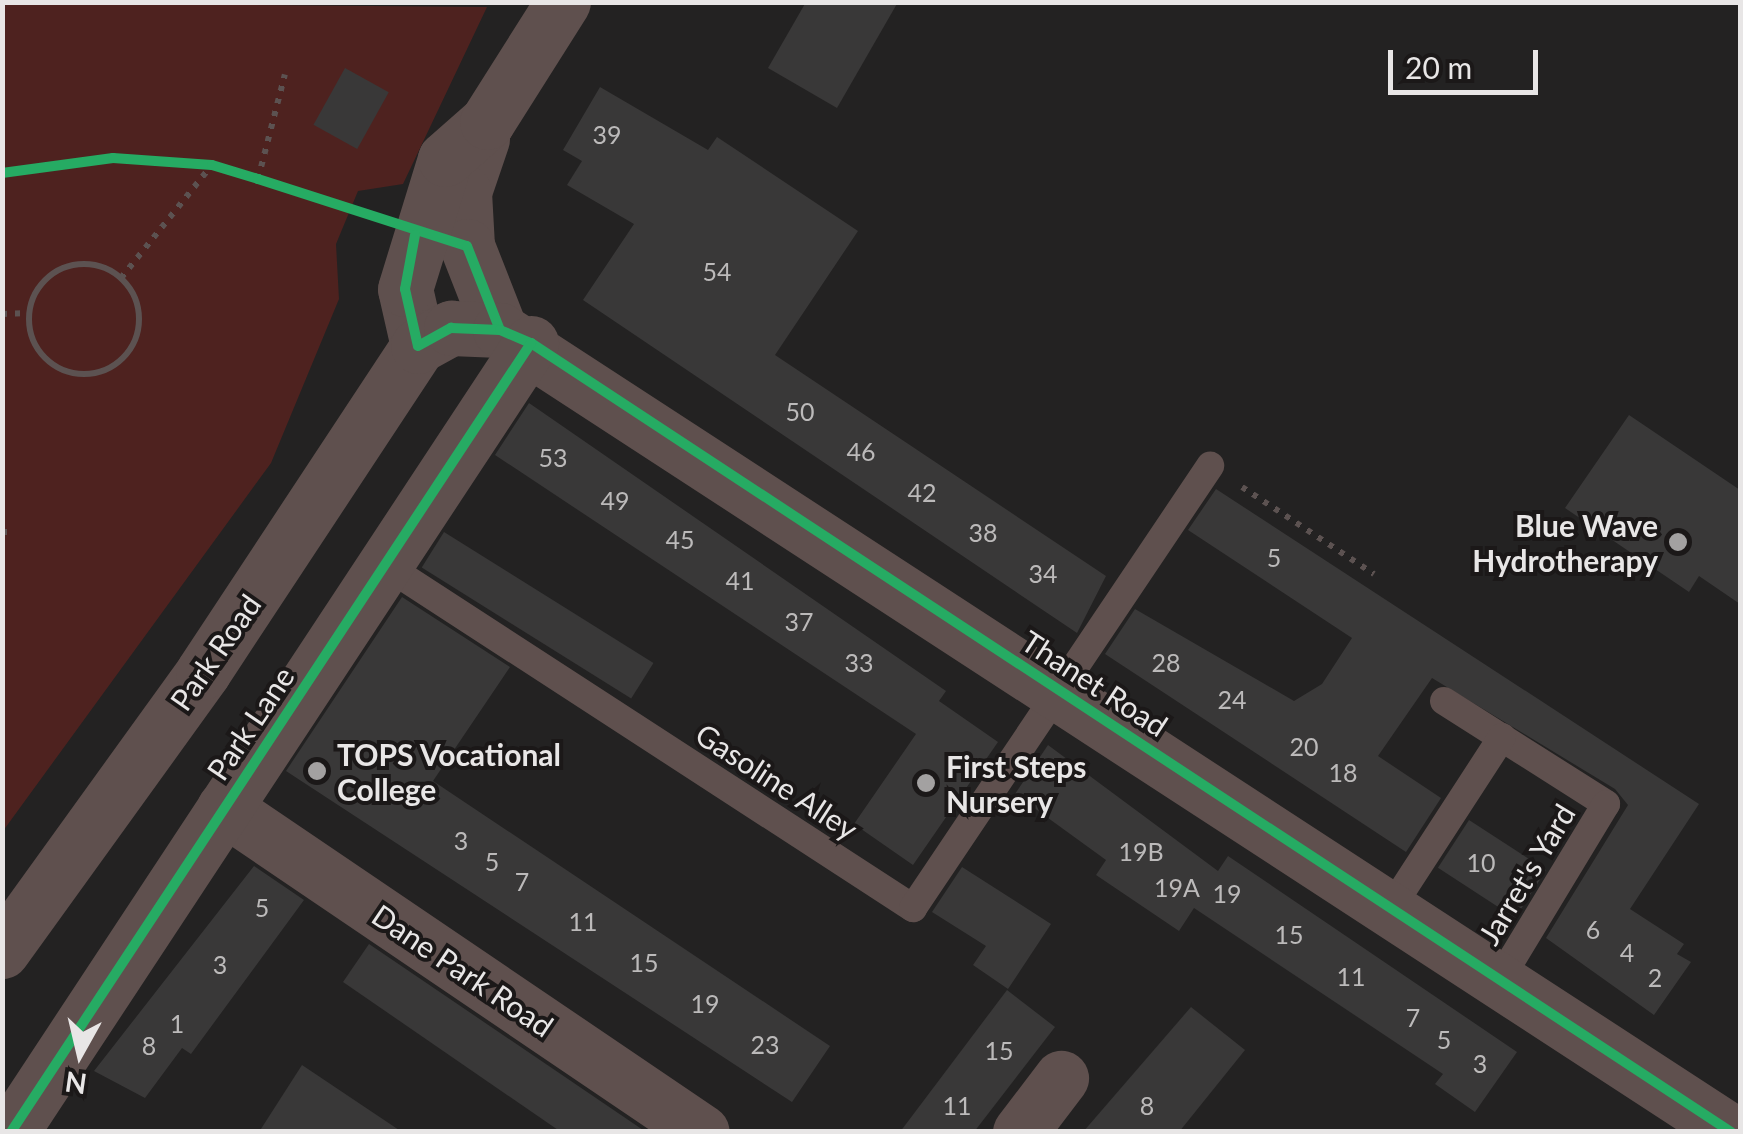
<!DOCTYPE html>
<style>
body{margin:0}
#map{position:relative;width:1743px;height:1134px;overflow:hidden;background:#232222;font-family:Lato,sans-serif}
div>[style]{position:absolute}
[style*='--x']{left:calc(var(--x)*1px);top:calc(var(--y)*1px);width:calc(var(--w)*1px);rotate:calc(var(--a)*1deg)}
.green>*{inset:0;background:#4e221f}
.building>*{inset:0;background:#393838;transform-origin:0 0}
.path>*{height:6px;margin-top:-3px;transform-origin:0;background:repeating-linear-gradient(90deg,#5c5251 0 5px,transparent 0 13px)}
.path>.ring{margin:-3px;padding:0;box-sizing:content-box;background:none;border:6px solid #5c5251;border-radius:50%}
.service>*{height:28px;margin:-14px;padding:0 14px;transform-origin:14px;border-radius:14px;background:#5f504e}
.minor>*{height:55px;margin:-27.5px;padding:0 27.5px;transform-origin:27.5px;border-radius:27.5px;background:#5f504e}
.cycleway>*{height:10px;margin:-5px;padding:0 5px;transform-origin:5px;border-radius:5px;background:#26ab63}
.dots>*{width:28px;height:28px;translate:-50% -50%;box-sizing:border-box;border:5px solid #1b1818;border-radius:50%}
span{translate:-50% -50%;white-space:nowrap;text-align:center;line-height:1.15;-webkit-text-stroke:8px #1b1818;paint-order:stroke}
.number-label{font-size:25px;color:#bcbaba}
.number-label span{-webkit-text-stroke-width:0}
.poi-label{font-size:30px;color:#e8e6e6;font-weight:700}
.right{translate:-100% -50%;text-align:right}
.left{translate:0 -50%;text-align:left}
.street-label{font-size:30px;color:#e8e6e6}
.frame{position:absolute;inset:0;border:5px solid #e8e6e6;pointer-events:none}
.north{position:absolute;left:30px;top:1004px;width:100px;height:100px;-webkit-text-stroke:8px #1b1818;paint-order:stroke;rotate:188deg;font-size:28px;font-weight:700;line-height:40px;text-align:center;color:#e8e6e6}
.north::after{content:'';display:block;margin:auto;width:35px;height:45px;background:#e8e6e6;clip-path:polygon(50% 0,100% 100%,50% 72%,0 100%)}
.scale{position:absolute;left:1388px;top:50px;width:150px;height:45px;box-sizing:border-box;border:5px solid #e8e6e6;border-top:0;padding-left:12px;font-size:30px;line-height:35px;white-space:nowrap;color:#e8e6e6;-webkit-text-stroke:8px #1b1818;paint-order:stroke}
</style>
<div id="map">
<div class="green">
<i style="clip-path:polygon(3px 3px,487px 7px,403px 184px,358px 191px,336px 244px,339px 299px,271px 463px,3px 831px)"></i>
</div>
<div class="building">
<i style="clip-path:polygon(806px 2px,898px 2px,837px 108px,768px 68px)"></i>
<i style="left:345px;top:68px;width:50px;height:65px;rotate:29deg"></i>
<i style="clip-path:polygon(600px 87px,708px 150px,717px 137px,858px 231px,775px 355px,1106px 576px,1077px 633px,583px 300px,634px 224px,567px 185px,582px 161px,563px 150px)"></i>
<i style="clip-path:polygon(529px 403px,946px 691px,939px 701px,998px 742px,913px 865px,854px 824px,916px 734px,495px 455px)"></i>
<i style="clip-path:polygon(1629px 415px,1740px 490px,1740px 604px,1699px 576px,1689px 592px,1565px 508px)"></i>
<i style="clip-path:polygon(1216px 489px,1699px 804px,1630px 909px,1684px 944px,1677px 954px,1691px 962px,1654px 1015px,1546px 938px,1628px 805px,1615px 789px,1432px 678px,1378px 756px,1441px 798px,1406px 852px,1105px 654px,1135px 609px,1294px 701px,1322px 684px,1352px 638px,1188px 530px)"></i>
<i style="left:444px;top:532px;width:247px;height:42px;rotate:32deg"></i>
<i style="clip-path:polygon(402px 597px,510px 667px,433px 781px,830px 1046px,792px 1102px,286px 771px)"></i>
<i style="clip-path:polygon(1048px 745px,1218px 871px,1228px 856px,1517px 1052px,1475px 1112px,1435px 1084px,1443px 1074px,1194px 908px,1179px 931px,1096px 875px,1106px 860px,1015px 794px)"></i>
<i style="left:1469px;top:820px;width:92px;height:57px;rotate:33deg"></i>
<i style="clip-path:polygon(254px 866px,304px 900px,191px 1054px,182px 1048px,145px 1098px,94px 1071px)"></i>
<i style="clip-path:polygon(962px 867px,1051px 924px,1008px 989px,973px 965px,986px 946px,932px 912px)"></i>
<i style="clip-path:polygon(369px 944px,646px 1132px,561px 1132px,343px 982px)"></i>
<i style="clip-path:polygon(1007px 990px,1055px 1027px,974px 1132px,900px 1132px)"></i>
<i style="clip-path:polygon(1191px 1007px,1245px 1050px,1179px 1132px,1083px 1132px)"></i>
<i style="clip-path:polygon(302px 1065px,402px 1132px,259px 1132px)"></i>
</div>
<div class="path">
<i style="--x:2;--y:176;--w:3;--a:-45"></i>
<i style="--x:258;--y:179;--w:108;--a:-75.6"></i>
<i class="ring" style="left:29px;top:264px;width:104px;height:104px"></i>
<i style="--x:121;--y:278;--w:145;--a:-51.2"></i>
<i style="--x:2;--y:314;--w:27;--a:-2"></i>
<i style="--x:1242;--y:487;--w:158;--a:33.4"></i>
<i style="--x:2;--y:532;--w:5;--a:0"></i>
</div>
<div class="service">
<i style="--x:385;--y:565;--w:630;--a:33.01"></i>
<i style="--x:913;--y:908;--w:533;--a:-56.1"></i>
<i style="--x:1444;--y:701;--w:192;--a:32.4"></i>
<i style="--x:1606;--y:804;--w:205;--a:121.2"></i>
<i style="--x:1391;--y:908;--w:204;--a:-57"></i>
</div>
<div class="minor">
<i style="--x:482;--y:139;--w:56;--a:108.8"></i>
<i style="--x:464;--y:192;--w:54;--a:86.8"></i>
<i style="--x:467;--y:246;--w:90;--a:68.6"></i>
<i style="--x:418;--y:346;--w:58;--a:-102.8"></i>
<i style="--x:405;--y:289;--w:136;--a:-72.9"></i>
<i style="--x:445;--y:159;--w:56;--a:-41.4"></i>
<i style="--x:487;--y:122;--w:142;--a:-57.7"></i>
<i style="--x:224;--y:808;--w:577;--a:34.13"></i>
<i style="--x:2;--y:951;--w:344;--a:-54.2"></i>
<i style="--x:203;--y:672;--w:391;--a:-56.6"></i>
<i style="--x:418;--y:346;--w:38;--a:-29"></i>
<i style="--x:451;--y:328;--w:49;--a:2.3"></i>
<i style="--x:500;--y:330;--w:1469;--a:33.08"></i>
<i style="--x:11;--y:1132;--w:945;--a:-56.61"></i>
<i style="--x:1020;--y:1132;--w:68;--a:-52.8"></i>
</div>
<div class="cycleway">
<i style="--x:2;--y:173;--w:112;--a:-7.7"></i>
<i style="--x:113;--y:158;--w:99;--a:4"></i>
<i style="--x:212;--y:165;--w:48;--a:16.9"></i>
<i style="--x:258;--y:179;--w:219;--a:17.8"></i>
<i style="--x:467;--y:246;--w:90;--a:68.6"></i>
<i style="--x:415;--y:235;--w:55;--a:100.5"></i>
<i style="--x:405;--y:289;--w:58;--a:77.2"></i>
<i style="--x:418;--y:346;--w:38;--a:-29"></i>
<i style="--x:451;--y:328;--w:49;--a:2.3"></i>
<i style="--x:500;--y:330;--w:34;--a:23"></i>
<i style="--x:531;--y:343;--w:1436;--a:33.32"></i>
<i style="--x:11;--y:1132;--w:945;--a:-56.61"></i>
</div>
<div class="dots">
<i style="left:1678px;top:542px;background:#a3a1a1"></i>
<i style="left:317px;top:771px;background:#a3a1a1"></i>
<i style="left:926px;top:783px;background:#a3a1a1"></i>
</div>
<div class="number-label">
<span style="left:607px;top:134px">39</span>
<span style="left:717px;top:271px">54</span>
<span style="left:800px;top:411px">50</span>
<span style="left:861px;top:451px">46</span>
<span style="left:553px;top:457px">53</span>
<span style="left:922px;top:492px">42</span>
<span style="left:615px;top:500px">49</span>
<span style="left:983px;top:532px">38</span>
<span style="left:680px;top:539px">45</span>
<span style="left:1274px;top:557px">5</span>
<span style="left:1043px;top:573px">34</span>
<span style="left:740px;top:580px">41</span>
<span style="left:799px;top:621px">37</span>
<span style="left:859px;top:662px">33</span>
<span style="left:1166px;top:662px">28</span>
<span style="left:1232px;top:699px">24</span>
<span style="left:1304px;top:746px">20</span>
<span style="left:1343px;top:772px">18</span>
<span style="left:461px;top:840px">3</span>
<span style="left:1141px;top:851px">19B</span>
<span style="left:492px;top:861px">5</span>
<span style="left:1481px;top:862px">10</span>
<span style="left:522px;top:881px">7</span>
<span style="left:1177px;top:887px">19A</span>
<span style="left:1227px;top:893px">19</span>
<span style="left:262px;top:907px">5</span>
<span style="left:583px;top:921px">11</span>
<span style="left:1593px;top:929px">6</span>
<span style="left:1289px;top:934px">15</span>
<span style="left:1627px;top:952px">4</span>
<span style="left:644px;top:962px">15</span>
<span style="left:220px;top:964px">3</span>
<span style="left:1351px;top:976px">11</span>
<span style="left:1655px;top:977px">2</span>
<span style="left:705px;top:1003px">19</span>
<span style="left:1413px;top:1017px">7</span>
<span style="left:177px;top:1023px">1</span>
<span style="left:1444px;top:1039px">5</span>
<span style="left:765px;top:1044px">23</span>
<span style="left:149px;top:1045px">8</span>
<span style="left:999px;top:1050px">15</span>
<span style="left:1480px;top:1063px">3</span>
<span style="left:957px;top:1105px">11</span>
<span style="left:1147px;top:1105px">8</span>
</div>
<div class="poi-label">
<span class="right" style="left:1658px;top:542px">Blue Wave<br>Hydrotherapy</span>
<span class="left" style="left:337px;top:771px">TOPS Vocational<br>College</span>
<span class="left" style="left:946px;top:783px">First Steps<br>Nursery</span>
</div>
<div class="street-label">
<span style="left:215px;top:652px;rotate:-55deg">Park Road</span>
<span style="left:1095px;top:683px;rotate:33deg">Thanet Road</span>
<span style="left:250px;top:723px;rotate:-56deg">Park Lane</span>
<span style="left:777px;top:781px;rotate:33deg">Gasoline Alley</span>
<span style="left:1526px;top:874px;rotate:-59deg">Jarret's Yard</span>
<span style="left:463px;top:970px;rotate:34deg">Dane Park Road</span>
</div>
<div class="frame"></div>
<div class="north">N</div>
<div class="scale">20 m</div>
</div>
